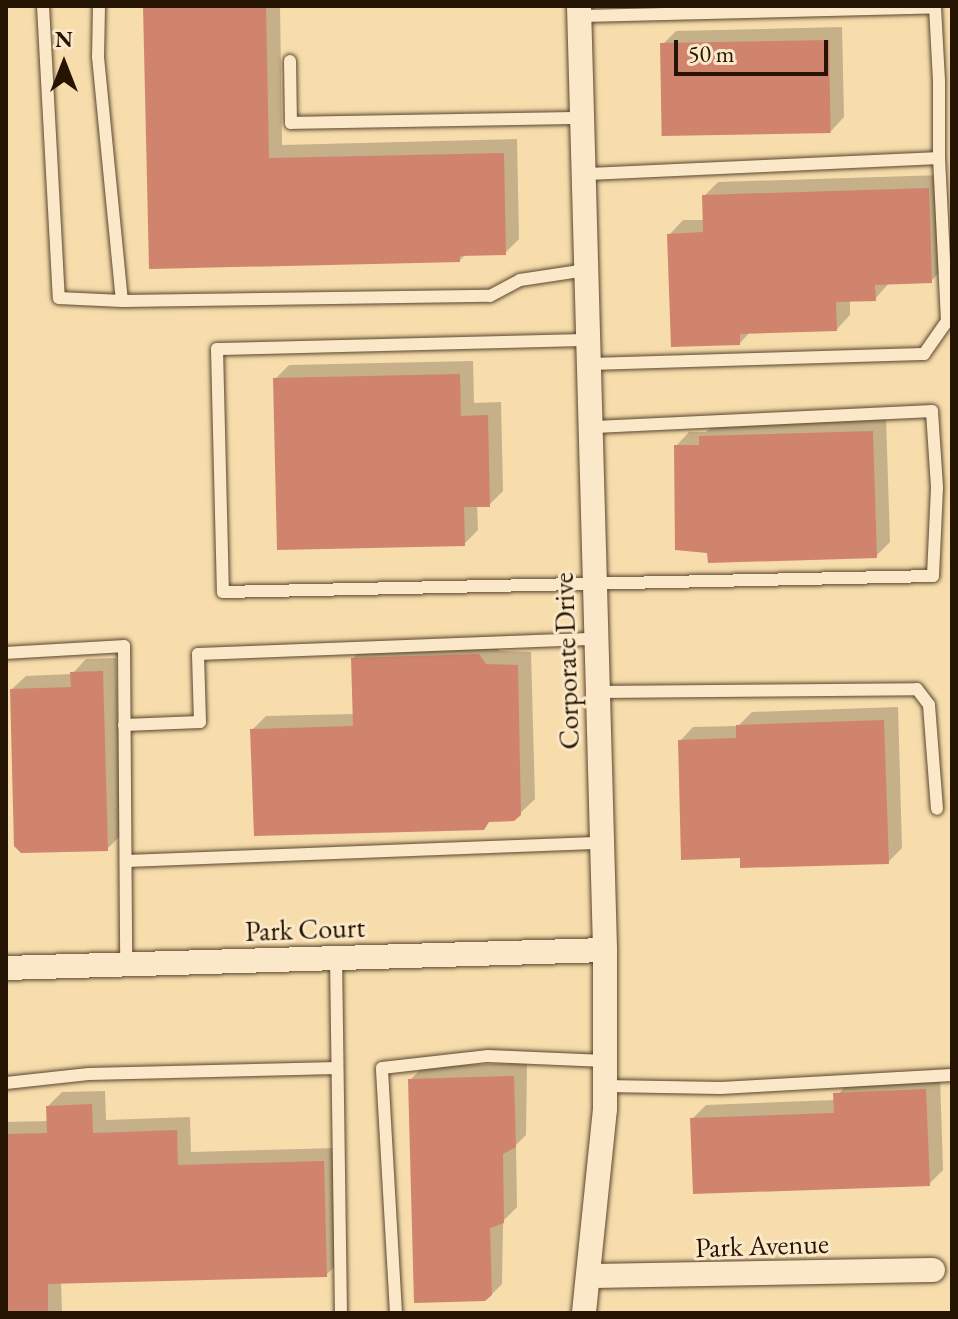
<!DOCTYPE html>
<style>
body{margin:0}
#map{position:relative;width:958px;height:1319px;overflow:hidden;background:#f7dcac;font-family:"EB Garamond",serif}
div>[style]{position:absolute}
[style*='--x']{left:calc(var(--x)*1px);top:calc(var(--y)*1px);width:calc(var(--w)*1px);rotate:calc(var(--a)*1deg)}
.shadow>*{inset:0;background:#0003}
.building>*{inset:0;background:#d0846e;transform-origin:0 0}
.roads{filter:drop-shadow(0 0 2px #59462c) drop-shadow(0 0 2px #59462c)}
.lane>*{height:12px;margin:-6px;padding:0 6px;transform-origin:6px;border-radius:6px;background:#fae8c9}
.street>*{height:24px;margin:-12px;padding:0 12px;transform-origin:12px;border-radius:12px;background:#fae8c9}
span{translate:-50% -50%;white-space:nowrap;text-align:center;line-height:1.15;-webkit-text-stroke:6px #fae8c9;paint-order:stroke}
.street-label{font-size:28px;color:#241401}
.frame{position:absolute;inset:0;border:8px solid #241401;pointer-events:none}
.north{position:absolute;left:24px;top:24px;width:80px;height:80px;-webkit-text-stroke:6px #fae8c9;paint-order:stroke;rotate:0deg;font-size:22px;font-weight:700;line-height:32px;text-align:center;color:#241401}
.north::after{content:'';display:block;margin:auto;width:28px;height:36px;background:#241401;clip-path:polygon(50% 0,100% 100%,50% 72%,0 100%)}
.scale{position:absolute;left:674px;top:40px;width:154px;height:36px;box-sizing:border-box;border:4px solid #241401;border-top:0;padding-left:10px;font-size:24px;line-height:28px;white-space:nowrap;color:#241401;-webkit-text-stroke:6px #fae8c9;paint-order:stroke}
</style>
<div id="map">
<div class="shadow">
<i style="clip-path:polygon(145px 6px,280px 6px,282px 145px,517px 139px,519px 239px,505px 253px,466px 254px,460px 260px,151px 267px)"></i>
<i style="clip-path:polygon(842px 27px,844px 117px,831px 131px,662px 45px,676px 31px)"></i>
<i style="clip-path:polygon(942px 175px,945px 267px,931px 281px,889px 283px,875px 299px,850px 300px,850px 315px,837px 329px,750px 332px,740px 343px,670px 234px,683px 220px,705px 220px,704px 196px,718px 182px)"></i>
<i style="clip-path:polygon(473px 361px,474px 403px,501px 402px,503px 491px,489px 505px,477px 505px,478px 530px,464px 544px,275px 379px,289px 365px)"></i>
<i style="clip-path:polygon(886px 418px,890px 542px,876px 556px,676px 446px,689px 432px,706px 432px,715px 423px)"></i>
<i style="clip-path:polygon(493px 641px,500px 651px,531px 652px,535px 799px,514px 819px,491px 820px,483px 828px,252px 730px,266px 716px,354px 714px,353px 658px,367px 645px)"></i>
<i style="clip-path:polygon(116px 658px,121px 835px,107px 849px,12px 689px,26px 676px,72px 674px,86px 659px)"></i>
<i style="clip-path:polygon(898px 707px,902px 848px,888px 862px,742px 856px,680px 741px,693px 727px,738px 726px,752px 712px)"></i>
<i style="clip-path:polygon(527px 1063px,526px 1135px,516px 1145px,517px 1207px,503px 1221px,502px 1284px,488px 1298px,416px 1301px,410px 1080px,424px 1066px)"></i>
<i style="clip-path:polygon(940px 1076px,943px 1170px,929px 1184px,692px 1119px,706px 1105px,835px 1100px,849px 1080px)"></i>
<i style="clip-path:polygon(105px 1091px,106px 1120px,190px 1117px,191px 1152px,337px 1148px,340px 1261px,326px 1275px,61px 1282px,62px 1313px,6px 1313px,6px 1122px,48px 1121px,48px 1106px,62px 1092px)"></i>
</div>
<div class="building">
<i style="clip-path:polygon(143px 6px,266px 6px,269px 158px,504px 153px,506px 255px,460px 256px,460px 262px,149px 269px)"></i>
<i style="left:829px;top:40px;width:93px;height:169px;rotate:89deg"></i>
<i style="clip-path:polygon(929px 188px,932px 283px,875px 285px,876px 301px,836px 302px,837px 331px,740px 334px,740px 345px,671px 347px,667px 234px,703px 232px,702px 195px)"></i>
<i style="clip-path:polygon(460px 374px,461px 416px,488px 415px,490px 507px,464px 507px,465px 546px,277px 550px,273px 378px)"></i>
<i style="clip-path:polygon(873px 431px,877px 558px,708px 563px,707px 553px,675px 550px,674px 445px,699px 445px,699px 436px)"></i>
<i style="clip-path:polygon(479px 654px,486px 664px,518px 665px,521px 815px,514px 821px,489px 822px,484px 830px,254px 836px,250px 729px,353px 726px,351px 658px)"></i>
<i style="clip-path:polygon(103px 671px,108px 851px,21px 853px,14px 846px,10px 689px,71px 687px,70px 672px)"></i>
<i style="clip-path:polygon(884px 720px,889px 864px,740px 868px,740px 858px,681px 860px,678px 740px,736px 738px,736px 725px)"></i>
<i style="clip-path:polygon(514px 1076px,516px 1147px,503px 1154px,504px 1223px,490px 1228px,492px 1295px,485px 1301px,414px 1303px,408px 1079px)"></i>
<i style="clip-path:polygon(926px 1089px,930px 1186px,693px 1194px,690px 1118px,834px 1113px,833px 1093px)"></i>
<i style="clip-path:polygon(92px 1104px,93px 1133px,177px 1130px,178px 1165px,324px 1161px,327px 1277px,48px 1284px,48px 1313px,6px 1313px,6px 1134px,47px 1133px,46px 1106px)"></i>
</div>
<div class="roads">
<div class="lane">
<i style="--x:43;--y:6;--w:292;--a:86.9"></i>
<i style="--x:59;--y:298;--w:63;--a:2.7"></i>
<i style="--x:99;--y:6;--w:51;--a:91.1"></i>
<i style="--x:98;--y:57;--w:245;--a:84.4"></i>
<i style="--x:122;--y:301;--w:368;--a:-0.8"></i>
<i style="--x:490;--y:296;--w:34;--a:-28"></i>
<i style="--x:520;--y:280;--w:67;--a:-8.6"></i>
<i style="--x:579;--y:16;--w:356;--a:-1.4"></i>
<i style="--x:935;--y:7;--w:74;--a:86.9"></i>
<i style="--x:939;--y:81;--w:77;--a:90"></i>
<i style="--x:939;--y:158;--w:356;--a:177.4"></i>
<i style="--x:290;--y:61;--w:62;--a:89.1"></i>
<i style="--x:291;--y:123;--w:291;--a:-1"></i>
<i style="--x:588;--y:340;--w:371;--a:178.6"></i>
<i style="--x:217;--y:349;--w:243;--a:88.6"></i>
<i style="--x:223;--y:592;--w:710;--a:-1.29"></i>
<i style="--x:933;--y:576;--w:89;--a:-87.4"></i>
<i style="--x:937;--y:487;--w:76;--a:-93.8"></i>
<i style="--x:932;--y:411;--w:342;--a:177.3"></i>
<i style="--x:588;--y:364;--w:336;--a:-1.7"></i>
<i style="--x:924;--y:354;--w:40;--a:-55.1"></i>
<i style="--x:947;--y:321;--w:163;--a:-92.8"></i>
<i style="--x:6;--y:653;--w:118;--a:-3.4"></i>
<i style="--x:124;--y:646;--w:320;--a:89.6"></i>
<i style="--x:597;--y:692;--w:320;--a:-0.5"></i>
<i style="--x:917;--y:689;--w:20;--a:53"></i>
<i style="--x:929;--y:705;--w:104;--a:85.6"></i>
<i style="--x:124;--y:725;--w:76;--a:-2.3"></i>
<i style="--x:200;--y:722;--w:68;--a:-91.7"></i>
<i style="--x:198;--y:654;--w:397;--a:-2.2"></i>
<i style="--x:126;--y:861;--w:476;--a:-2.2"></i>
<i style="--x:336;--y:957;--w:356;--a:89.2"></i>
<i style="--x:6;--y:1083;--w:83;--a:-6.2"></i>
<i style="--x:89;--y:1074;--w:248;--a:-1.4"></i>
<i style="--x:605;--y:1086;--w:116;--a:1"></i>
<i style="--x:721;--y:1088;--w:231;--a:-3.2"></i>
<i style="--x:396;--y:1313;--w:245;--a:-93.3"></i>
<i style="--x:382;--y:1068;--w:107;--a:-6.5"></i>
<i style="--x:488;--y:1056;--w:117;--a:2.4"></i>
</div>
<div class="street">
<i style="--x:579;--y:6;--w:944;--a:88.42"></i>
<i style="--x:605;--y:950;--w:159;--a:90"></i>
<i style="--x:605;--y:1109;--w:205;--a:95.9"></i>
<i style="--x:6;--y:968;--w:599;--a:-1.72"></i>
<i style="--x:591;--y:1276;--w:342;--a:-1"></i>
</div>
</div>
<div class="street-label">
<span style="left:566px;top:661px;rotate:-92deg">Corporate Drive</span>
<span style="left:305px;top:929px;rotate:-2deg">Park Court</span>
<span style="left:762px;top:1245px;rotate:-2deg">Park Avenue</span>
</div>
<div class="frame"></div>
<div class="north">N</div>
<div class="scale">50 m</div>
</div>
